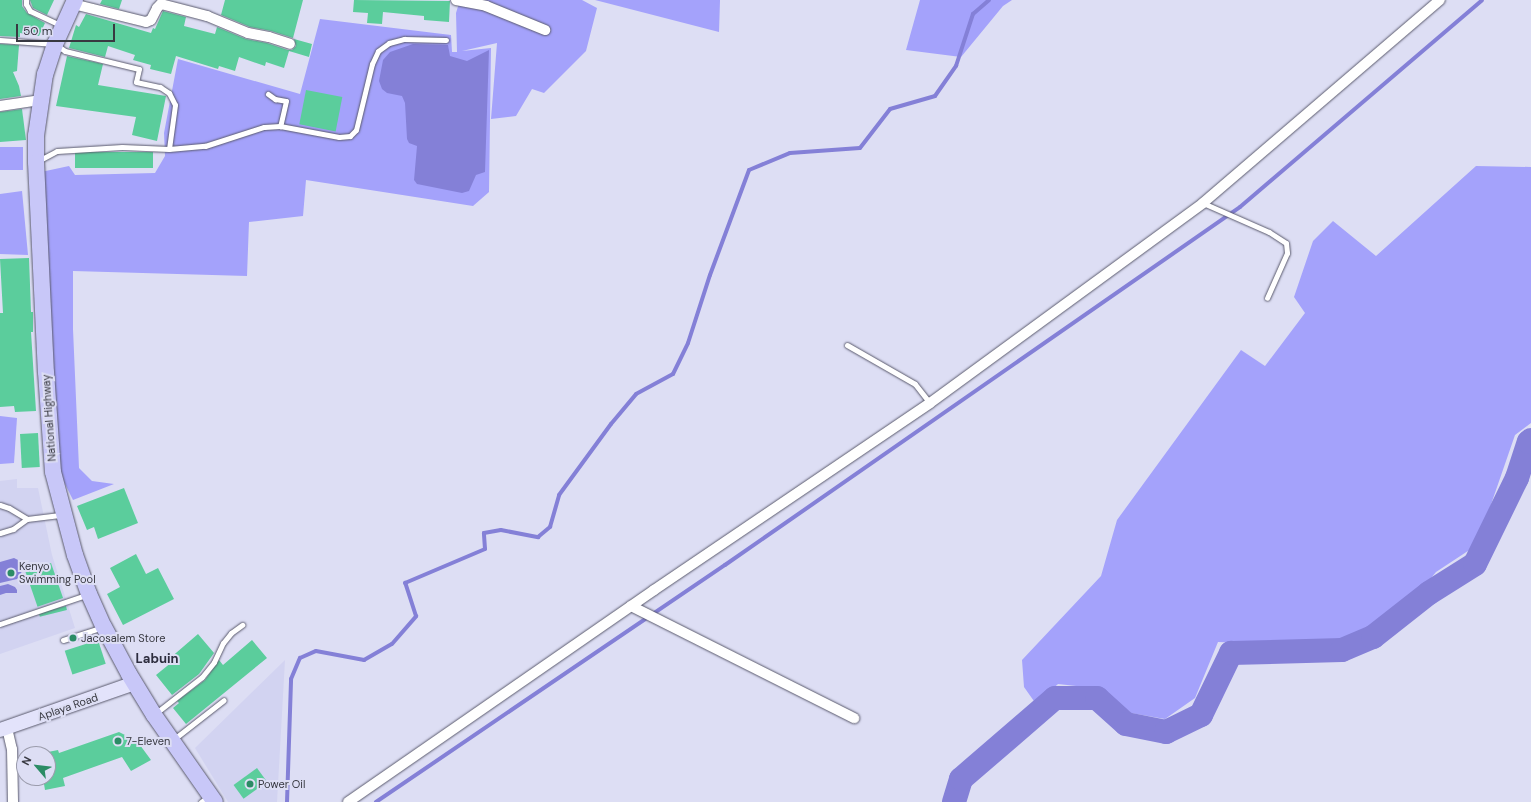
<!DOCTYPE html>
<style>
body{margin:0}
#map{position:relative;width:1531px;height:802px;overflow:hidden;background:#dddef4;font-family:"DM Sans",sans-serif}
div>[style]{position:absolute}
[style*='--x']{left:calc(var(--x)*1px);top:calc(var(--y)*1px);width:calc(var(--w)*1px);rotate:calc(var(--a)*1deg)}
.built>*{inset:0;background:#d2d3f1}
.green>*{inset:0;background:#a4a2fb;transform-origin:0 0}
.water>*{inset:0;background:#8480d7}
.stream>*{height:4px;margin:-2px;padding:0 2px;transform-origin:2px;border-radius:2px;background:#8480d7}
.river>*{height:24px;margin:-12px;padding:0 12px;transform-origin:12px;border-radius:12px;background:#8480d7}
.building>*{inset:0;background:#5bcd9c;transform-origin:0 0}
.roads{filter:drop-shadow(0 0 1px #5a5a6d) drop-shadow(0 0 1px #5a5a6d)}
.lane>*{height:5px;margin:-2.5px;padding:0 2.5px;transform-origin:2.5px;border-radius:2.5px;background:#fff}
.street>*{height:10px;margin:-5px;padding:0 5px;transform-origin:5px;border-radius:5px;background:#fff}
.secondary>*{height:14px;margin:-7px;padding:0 7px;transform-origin:7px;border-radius:7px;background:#e3e3fb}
.primary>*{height:16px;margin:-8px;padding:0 8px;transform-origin:8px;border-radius:8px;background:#c8c7f8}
.dots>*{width:11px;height:11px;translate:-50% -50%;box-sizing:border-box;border:2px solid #dddef4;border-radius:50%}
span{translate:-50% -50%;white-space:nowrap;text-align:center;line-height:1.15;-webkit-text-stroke:4px #dddef4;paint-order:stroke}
.street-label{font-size:11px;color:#383941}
.poi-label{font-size:11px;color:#383941}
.left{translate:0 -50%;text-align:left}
.quarter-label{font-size:13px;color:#2d2d3e;font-weight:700}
.north{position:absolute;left:16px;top:746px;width:40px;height:40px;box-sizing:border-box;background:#dddef4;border:1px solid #9b9cac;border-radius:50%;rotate:298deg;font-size:11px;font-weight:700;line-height:16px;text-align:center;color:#383941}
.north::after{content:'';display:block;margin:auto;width:14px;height:18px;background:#2b8c65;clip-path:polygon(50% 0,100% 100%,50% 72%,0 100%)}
.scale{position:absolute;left:16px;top:24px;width:99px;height:18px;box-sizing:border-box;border:2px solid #383941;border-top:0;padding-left:5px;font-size:12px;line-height:14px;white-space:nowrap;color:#383941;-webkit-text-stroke:3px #dddef4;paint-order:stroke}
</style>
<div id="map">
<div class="built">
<i style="clip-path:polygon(17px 479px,17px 488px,38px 488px,52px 555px,75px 628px,0 654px,0 481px)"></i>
<i style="clip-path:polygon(285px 660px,277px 802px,228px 802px,195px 748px)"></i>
</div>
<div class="green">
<i style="clip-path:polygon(460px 0,582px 0,597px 8px,586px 51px,544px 93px,532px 89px,516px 116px,491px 119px,497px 43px,462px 51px,491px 48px,489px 192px,473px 206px,306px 180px,303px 216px,249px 222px,247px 276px,73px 271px,73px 329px,79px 468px,92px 481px,114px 484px,73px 500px,60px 474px,41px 172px,69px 166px,75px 175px,155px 173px,165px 156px,164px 133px,178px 59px,300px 94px,320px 19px,451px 35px,452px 52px,457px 52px,456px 13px)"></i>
<i style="clip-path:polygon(595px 0,720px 0,719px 32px)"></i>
<i style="clip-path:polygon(920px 0,1012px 0,1003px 6px,961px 57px,906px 50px)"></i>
<i style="left:0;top:147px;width:23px;height:23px"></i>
<i style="clip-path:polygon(1476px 166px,1531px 167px,1531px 423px,1515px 435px,1477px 545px,1436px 572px,1403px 612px,1325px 646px,1218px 642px,1195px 698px,1165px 719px,1131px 713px,1103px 689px,1058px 684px,1036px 704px,1024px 687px,1022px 660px,1101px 576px,1117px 520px,1241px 350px,1265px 366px,1305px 313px,1294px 297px,1313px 241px,1333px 221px,1376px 256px)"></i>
<i style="clip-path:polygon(22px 191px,28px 255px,0 254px,0 194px)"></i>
<i style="clip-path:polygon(0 416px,17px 418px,14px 463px,0 464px)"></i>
</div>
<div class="water">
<i style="clip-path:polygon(413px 44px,448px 45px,450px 56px,467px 61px,489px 50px,485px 172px,476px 175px,469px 191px,462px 193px,417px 184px,414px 180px,417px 146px,409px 143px,407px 139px,405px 103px,402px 96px,387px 93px,382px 89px,379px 81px,383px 60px,390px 52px)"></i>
<i style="clip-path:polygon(14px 558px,20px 561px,22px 566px,21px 575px,17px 579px,0 583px,0 562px)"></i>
<i style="clip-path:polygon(8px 584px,15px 587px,17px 590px,17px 593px,6px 593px,0 595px,0 586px)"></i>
</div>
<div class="stream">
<i style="--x:287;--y:802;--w:123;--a:-88.1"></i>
<i style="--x:291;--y:679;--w:23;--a:-67"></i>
<i style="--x:300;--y:658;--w:17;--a:-24"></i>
<i style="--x:316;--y:651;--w:49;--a:10.6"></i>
<i style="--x:364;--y:660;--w:32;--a:-30"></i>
<i style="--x:392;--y:644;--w:37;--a:-49"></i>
<i style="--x:416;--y:616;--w:35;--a:-108"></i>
<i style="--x:405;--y:583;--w:87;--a:-23"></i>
<i style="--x:485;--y:549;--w:16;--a:-94"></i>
<i style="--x:484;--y:533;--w:17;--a:-10"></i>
<i style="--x:501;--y:530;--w:38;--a:11"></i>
<i style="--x:538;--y:537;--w:16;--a:-40"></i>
<i style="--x:550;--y:527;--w:33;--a:-74"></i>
<i style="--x:559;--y:495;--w:88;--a:-53.8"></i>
<i style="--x:611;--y:424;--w:39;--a:-50"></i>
<i style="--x:636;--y:394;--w:42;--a:-28.4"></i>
<i style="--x:673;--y:374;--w:34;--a:-64"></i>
<i style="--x:688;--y:343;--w:71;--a:-72.1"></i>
<i style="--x:710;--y:275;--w:112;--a:-69.6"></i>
<i style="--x:749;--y:170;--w:44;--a:-22.5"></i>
<i style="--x:790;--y:153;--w:70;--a:-4.1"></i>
<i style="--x:860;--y:148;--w:49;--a:-52.4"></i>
<i style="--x:890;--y:109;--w:47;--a:-16.1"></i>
<i style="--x:935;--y:96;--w:37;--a:-55"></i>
<i style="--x:956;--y:66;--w:55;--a:-71.9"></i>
<i style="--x:973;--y:14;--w:21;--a:-41"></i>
<i style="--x:376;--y:802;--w:422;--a:-34.2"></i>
<i style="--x:725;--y:565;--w:627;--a:-34.8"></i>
<i style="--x:1240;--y:207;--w:318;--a:-40.5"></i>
</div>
<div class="river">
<i style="--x:954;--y:802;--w:24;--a:-73"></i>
<i style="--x:961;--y:779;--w:124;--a:-40.8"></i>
<i style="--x:1055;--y:698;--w:42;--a:0"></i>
<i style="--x:1097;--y:698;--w:39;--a:42"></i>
<i style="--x:1126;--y:724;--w:41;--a:11.3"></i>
<i style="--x:1166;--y:732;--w:39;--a:-26"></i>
<i style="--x:1201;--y:715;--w:69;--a:-64.2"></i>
<i style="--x:1231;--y:653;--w:111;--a:-1.5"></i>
<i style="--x:1342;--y:650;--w:34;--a:-23"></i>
<i style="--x:1373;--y:637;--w:71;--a:-38.2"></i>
<i style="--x:1429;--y:593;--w:54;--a:-32.2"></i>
<i style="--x:1475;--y:564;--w:96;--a:-64"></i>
<i style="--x:1517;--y:478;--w:38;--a:-72"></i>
<i style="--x:1529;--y:442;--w:3;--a:-45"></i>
</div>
<div class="building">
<i style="clip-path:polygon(0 0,22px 0,22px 6px,27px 13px,45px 23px,39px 36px,20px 33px,20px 37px,0 36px)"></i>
<i style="clip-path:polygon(30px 0,54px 0,47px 15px,33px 8px)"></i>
<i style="clip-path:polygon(102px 0,122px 0,119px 9px,100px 4px)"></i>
<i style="clip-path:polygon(225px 0,303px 0,293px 38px,271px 31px,250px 27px,221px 15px)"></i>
<i style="clip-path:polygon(354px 0,450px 1px,449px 22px,424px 20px,424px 16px,383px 12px,382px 24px,367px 23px,368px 13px,353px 12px)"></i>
<i style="clip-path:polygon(163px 11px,186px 17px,184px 26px,215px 34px,217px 27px,246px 39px,267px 43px,288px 50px,292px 50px,296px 46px,294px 39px,312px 44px,309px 57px,289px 51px,284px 68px,266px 62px,265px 66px,239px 57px,235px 71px,219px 66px,218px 69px,176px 56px,171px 74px,150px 69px,151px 65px,133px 60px,135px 55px,108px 46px,105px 57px,69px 48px,76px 25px,79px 27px,86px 14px,151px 33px,153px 28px,155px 29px)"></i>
<i style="clip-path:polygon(0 44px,19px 45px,17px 71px,13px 72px,19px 86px,21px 96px,0 99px)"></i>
<i style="clip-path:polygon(67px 56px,103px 64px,98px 85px,166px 96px,157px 141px,132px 135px,136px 117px,56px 106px)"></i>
<i style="left:306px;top:90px;width:37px;height:35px;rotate:11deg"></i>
<i style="clip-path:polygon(22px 109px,26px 140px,0 142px,0 112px)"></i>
<i style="left:153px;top:152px;width:16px;height:78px;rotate:90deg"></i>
<i style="clip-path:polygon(29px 258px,31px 312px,33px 312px,33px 332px,31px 332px,36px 411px,15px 412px,14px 406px,0 407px,0 313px,3px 313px,0 259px)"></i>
<i style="left:38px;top:433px;width:34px;height:18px;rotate:87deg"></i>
<i style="clip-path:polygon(124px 488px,138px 523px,98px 539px,94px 527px,87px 530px,77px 506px)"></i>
<i style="clip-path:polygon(136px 554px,146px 574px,158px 568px,174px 599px,123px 625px,107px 594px,120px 587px,110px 568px)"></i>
<i style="left:51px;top:563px;width:37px;height:27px;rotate:71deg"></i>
<i style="left:66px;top:606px;width:4px;height:28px;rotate:76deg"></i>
<i style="clip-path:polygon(198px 634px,214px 653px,199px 674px,172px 695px,156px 675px,172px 662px,169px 659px)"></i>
<i style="left:98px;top:640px;width:25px;height:35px;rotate:72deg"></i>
<i style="clip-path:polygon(252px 640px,267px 658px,186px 724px,173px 708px,179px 703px,177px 701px,205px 680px,219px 660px,223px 665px)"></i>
<i style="clip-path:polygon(119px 732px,137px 741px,151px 760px,131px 771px,122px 757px,63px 778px,65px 786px,45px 790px,43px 778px,48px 778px,48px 752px,58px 750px,59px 753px)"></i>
<i style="left:257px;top:768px;width:17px;height:29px;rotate:54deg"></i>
</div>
<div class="roads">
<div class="lane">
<i style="--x:26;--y:0;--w:4;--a:90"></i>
<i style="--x:26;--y:4;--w:8;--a:60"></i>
<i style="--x:30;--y:11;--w:35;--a:25"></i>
<i style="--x:0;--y:40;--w:55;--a:4.2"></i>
<i style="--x:55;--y:44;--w:12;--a:35"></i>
<i style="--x:65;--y:51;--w:76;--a:13.7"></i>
<i style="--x:139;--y:69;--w:13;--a:103"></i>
<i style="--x:136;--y:82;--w:25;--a:12"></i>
<i style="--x:160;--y:87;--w:11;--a:34"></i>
<i style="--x:169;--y:93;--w:13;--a:63"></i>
<i style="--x:175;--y:105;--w:44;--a:97.8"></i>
<i style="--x:268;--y:94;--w:9;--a:36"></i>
<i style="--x:275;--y:99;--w:11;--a:10"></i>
<i style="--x:286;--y:101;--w:26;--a:103"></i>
<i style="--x:38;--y:161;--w:21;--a:-28"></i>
<i style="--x:57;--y:151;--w:65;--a:-3.5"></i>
<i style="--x:122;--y:147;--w:47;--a:2.4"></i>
<i style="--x:169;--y:149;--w:36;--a:-5"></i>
<i style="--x:205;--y:146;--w:62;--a:-17.9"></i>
<i style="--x:264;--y:127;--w:16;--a:-4"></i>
<i style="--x:280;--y:126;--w:60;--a:10.6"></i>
<i style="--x:339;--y:137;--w:11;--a:-5"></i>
<i style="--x:350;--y:136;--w:8;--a:-45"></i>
<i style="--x:356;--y:130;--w:68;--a:-76.4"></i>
<i style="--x:372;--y:64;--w:14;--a:-65"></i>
<i style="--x:378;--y:51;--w:14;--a:-36"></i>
<i style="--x:389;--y:43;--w:16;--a:-15"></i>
<i style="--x:404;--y:39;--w:42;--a:1.4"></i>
<i style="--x:1203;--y:203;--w:72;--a:23.7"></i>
<i style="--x:1269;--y:232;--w:20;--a:33"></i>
<i style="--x:1286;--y:243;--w:10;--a:84"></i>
<i style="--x:1287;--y:253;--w:49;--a:114"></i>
<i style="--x:847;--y:345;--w:78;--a:29.8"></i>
<i style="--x:915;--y:384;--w:24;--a:52"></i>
<i style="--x:0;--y:505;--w:9;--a:18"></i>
<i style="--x:9;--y:508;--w:21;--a:31"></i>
<i style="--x:0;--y:533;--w:14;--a:-17"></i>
<i style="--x:13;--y:529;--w:17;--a:-36"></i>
<i style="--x:27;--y:519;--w:35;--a:-7"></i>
<i style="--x:0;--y:624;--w:91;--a:-18.6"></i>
<i style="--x:63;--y:640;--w:40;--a:-18"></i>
<i style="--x:156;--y:713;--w:58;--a:-38"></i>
<i style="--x:202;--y:677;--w:19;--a:-51"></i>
<i style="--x:214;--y:662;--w:21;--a:-65"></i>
<i style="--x:223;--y:643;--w:13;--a:-51"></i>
<i style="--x:231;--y:633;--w:14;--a:-36"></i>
<i style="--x:174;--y:739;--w:63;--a:-38"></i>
<i style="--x:201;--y:802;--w:10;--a:-37"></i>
</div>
<div class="street">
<i style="--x:456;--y:0;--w:31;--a:11"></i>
<i style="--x:486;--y:6;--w:64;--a:22.1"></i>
<i style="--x:73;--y:4;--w:75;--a:13.9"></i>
<i style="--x:146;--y:22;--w:5;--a:-22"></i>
<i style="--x:151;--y:20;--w:13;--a:-63"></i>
<i style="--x:157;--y:8;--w:6;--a:-45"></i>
<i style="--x:161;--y:4;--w:48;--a:14.6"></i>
<i style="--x:207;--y:16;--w:44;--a:22.5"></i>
<i style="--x:248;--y:33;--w:21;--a:11"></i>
<i style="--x:269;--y:37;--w:22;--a:18"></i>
<i style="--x:0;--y:106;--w:40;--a:-8.5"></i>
<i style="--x:631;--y:606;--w:250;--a:26.7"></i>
<i style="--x:7;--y:728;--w:22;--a:77"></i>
<i style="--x:12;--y:749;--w:53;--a:88.9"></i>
<i style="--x:348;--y:802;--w:372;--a:-34.7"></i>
<i style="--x:654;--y:590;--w:333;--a:-34.1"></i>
<i style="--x:930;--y:403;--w:338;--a:-36.2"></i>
<i style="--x:1203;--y:203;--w:312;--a:-40.6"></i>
</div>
<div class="secondary">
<i style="--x:0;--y:730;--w:143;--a:-19.2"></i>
</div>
<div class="primary">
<i style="--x:75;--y:0;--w:48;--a:114.4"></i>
<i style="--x:55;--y:44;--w:32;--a:108"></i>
<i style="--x:45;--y:74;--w:63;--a:98.3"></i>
<i style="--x:36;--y:136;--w:26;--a:90"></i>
<i style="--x:36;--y:162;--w:210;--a:87.3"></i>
<i style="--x:46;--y:372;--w:100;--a:86"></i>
<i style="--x:53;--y:472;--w:86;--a:75.2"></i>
<i style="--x:75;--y:555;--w:41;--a:70.3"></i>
<i style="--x:89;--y:594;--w:36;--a:66"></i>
<i style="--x:104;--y:627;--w:53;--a:62"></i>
<i style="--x:129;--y:674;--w:48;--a:58.6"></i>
<i style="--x:154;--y:715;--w:106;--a:55"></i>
</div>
</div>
<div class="dots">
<i style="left:11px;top:573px;background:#2b8c65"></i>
<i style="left:73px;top:638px;background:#2b8c65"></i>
<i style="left:118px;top:741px;background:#2b8c65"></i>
<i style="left:250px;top:784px;background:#2b8c65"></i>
</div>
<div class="street-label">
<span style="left:49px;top:418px;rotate:-94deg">National Highway</span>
<span style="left:68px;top:707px;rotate:-19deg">Aplaya Road</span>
</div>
<div class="poi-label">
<span class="left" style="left:19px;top:573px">Kenyo<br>Swimming Pool</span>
<span class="left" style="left:81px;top:638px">Jacosalem Store</span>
<span class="left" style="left:126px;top:741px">7-Eleven</span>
<span class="left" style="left:258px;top:784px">Power Oil</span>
</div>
<div class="quarter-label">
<span style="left:157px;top:659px">Labuin</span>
</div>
<div class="north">N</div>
<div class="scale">50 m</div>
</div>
